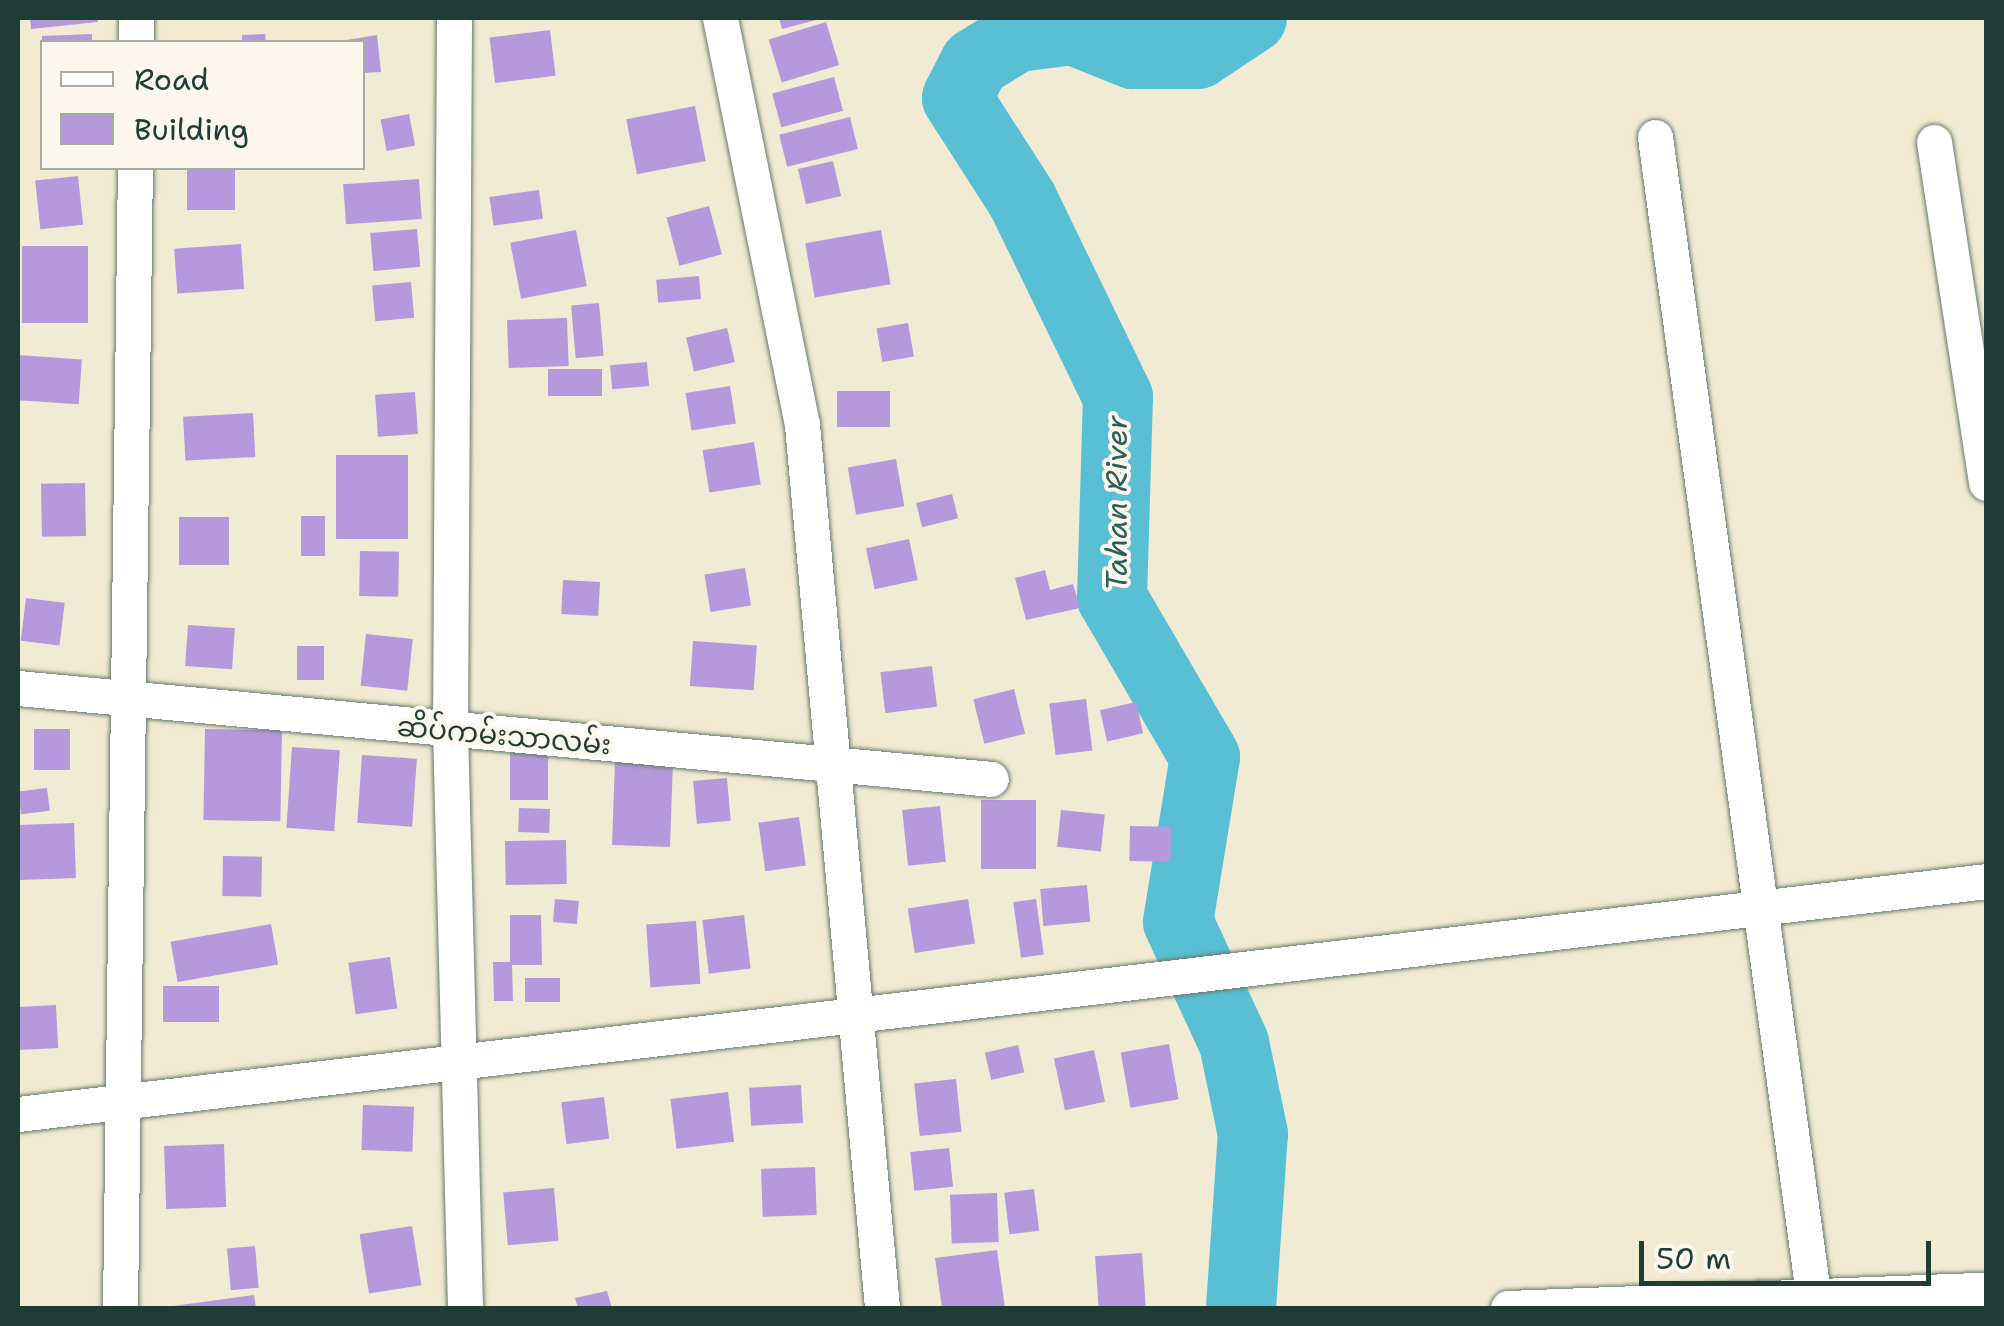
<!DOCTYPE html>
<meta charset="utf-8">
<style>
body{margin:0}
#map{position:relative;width:2004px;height:1326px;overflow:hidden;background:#f1ebd3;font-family:"Shantell Sans","Noto Sans Myanmar",sans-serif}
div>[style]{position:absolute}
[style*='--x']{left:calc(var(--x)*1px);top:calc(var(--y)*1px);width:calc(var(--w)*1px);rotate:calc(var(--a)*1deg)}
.river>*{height:70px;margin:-35px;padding:0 35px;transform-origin:35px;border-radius:35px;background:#58bfd5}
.building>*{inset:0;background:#b699dc;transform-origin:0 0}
.roads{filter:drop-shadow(0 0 2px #687a6c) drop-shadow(0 0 2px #687a6c)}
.minor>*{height:35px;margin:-17.5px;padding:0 17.5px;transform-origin:17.5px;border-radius:17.5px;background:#fff}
span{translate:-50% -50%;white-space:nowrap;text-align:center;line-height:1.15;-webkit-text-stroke:8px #fbf7ec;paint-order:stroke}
.street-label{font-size:28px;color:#1f3d34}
.water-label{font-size:30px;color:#2d5e5c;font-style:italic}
.frame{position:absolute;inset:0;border:20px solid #1f3d34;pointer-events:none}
.legend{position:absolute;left:40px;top:40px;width:325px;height:130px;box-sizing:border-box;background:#fbf7ec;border:2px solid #a3ada2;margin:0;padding:12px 18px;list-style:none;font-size:30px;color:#1f3d34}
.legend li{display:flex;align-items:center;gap:20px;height:50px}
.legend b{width:50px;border:2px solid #a3ada2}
.scale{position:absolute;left:1639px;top:1241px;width:292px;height:45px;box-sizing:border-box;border:5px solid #1f3d34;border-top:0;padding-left:12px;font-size:30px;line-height:35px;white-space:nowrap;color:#1f3d34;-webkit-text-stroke:8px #fbf7ec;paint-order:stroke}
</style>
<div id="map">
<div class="river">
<i style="--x:1241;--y:1308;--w:174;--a:-86.1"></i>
<i style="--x:1253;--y:1134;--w:93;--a:-101.8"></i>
<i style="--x:1234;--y:1043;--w:133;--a:-114.8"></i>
<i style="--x:1178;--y:922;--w:167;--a:-80.7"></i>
<i style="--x:1205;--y:757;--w:184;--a:-120.3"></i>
<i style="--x:1112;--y:598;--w:201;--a:-88.3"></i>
<i style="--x:1118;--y:397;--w:218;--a:-115.9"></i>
<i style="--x:1023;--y:201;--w:122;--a:-122.7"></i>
<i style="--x:957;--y:98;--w:39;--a:-63"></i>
<i style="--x:975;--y:63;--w:49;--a:-31.8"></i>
<i style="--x:1017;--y:37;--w:56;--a:-7.1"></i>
<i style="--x:1073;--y:30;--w:65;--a:21.8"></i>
<i style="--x:1133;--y:54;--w:65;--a:0"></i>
<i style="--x:1198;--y:54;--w:65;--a:-33.7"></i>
</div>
<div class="building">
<i style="clip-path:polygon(30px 18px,97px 18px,98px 22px,31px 29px)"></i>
<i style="clip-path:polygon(779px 18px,820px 18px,820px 19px,782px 29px)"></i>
<i style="left:826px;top:22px;width:45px;height:60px;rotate:73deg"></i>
<i style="left:550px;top:30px;width:46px;height:61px;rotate:83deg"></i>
<i style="clip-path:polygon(92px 34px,92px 42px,42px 42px,42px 36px)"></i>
<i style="clip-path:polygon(265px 34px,266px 42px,242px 42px,242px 35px)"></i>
<i style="clip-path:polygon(377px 35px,381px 72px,362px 73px,362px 42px,335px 42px)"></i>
<i style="left:834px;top:77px;width:35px;height:64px;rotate:75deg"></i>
<i style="left:695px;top:106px;width:56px;height:70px;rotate:79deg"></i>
<i style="left:409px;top:114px;width:32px;height:29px;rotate:79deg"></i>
<i style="left:850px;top:117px;width:33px;height:73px;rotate:76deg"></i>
<i style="left:833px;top:161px;width:36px;height:36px;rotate:77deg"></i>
<i style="left:187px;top:168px;width:48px;height:42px"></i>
<i style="left:78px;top:176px;width:49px;height:43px;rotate:84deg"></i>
<i style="left:419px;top:179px;width:40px;height:76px;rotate:86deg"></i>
<i style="left:539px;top:190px;width:29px;height:50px;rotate:82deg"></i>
<i style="left:709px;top:206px;width:50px;height:44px;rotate:75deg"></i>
<i style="left:417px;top:229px;width:38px;height:47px;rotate:85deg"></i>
<i style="left:576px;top:230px;width:57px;height:67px;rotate:79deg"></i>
<i style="left:881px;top:230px;width:55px;height:77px;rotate:80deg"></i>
<i style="left:241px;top:244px;width:45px;height:67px;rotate:86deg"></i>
<i style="left:22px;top:246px;width:66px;height:77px"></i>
<i style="left:699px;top:276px;width:23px;height:43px;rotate:85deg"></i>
<i style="left:411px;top:282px;width:36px;height:39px;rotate:85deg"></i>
<i style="left:599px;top:303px;width:53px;height:28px;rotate:85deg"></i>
<i style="left:567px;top:318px;width:48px;height:60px;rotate:88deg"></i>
<i style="left:908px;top:323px;width:34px;height:32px;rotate:80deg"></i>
<i style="left:727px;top:328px;width:35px;height:42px;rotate:77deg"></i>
<i style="left:18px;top:355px;width:64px;height:45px;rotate:4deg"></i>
<i style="left:647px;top:362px;width:24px;height:37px;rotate:85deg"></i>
<i style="left:548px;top:369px;width:54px;height:27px"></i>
<i style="left:730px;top:386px;width:38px;height:45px;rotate:81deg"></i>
<i style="left:837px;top:391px;width:53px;height:36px"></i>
<i style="left:415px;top:392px;width:42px;height:40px;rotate:86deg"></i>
<i style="left:253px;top:413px;width:44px;height:70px;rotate:87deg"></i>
<i style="left:754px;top:442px;width:43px;height:52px;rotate:81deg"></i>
<i style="left:336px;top:455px;width:72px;height:84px"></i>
<i style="left:896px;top:459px;width:48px;height:49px;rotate:80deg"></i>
<i style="left:85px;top:483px;width:53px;height:44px;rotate:89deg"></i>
<i style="left:952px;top:494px;width:25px;height:37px;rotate:76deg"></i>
<i style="left:325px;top:516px;width:40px;height:24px;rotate:90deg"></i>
<i style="left:179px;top:517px;width:50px;height:48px"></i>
<i style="left:909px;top:539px;width:42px;height:44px;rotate:78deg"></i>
<i style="left:360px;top:551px;width:39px;height:45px;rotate:1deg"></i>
<i style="left:745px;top:568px;width:38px;height:41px;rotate:81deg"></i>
<i style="clip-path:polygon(1045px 570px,1050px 590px,1073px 584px,1080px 608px,1026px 620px,1015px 578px)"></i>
<i style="left:563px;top:580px;width:37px;height:34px;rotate:3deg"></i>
<i style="left:26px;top:598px;width:39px;height:43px;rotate:7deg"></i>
<i style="left:188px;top:625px;width:47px;height:41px;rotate:4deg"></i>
<i style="left:366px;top:634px;width:47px;height:52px;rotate:6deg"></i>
<i style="left:693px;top:641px;width:64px;height:45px;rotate:4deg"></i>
<i style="left:297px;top:646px;width:27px;height:34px"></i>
<i style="left:932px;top:666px;width:41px;height:52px;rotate:83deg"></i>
<i style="left:1014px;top:689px;width:46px;height:42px;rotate:76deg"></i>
<i style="left:1086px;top:699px;width:52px;height:37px;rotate:83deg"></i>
<i style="left:1136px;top:702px;width:32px;height:37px;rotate:77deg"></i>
<i style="left:34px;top:729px;width:36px;height:41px"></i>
<i style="left:205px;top:729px;width:77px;height:91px;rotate:1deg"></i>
<i style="left:292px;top:747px;width:48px;height:81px;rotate:4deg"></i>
<i style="left:510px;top:753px;width:38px;height:47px"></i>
<i style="left:362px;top:755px;width:55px;height:68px;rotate:4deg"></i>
<i style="left:615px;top:760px;width:58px;height:85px;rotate:2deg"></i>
<i style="left:727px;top:778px;width:43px;height:34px;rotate:85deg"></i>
<i style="left:47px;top:788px;width:23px;height:29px;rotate:83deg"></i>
<i style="left:981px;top:800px;width:55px;height:69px"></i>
<i style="left:940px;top:806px;width:56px;height:38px;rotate:84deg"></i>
<i style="left:519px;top:808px;width:31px;height:24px;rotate:2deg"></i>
<i style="left:1061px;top:810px;width:44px;height:37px;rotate:6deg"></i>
<i style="left:799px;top:817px;width:49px;height:41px;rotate:82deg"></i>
<i style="left:74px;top:823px;width:55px;height:56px;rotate:88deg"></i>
<i style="left:1130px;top:826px;width:41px;height:35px;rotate:1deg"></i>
<i style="left:566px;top:840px;width:44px;height:61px;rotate:89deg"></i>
<i style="left:223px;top:856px;width:39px;height:40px;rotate:1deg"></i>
<i style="left:1087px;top:885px;width:37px;height:47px;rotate:85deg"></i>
<i style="left:555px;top:899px;width:24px;height:23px;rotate:5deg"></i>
<i style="left:968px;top:899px;width:45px;height:61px;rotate:81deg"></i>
<i style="left:1036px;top:899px;width:56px;height:23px;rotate:82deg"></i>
<i style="clip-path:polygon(510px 915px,541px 915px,542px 965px,512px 965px,513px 1001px,494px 1001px,493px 962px,510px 962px)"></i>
<i style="left:744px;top:915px;width:54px;height:42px;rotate:83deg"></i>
<i style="left:696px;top:921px;width:63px;height:50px;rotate:86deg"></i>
<i style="left:271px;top:924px;width:41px;height:102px;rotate:80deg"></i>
<i style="left:390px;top:957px;width:52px;height:42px;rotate:82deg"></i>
<i style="left:525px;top:978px;width:35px;height:24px"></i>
<i style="left:219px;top:986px;width:36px;height:56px;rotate:90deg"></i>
<i style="left:56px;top:1005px;width:43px;height:38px;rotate:87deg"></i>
<i style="left:1169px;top:1044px;width:56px;height:49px;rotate:80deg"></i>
<i style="left:1018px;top:1045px;width:28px;height:34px;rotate:77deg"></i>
<i style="left:1094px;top:1050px;width:53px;height:41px;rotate:78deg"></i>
<i style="left:956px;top:1079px;width:53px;height:42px;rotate:84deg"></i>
<i style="left:801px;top:1085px;width:38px;height:52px;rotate:87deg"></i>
<i style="left:728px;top:1092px;width:50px;height:58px;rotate:83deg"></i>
<i style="left:604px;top:1097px;width:42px;height:43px;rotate:83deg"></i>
<i style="left:363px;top:1105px;width:51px;height:45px;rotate:2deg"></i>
<i style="left:224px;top:1144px;width:63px;height:60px;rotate:88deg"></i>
<i style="left:949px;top:1148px;width:39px;height:39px;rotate:84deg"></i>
<i style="left:815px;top:1167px;width:48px;height:54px;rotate:88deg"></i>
<i style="left:554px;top:1188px;width:53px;height:51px;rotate:85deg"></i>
<i style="left:1034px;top:1189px;width:42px;height:30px;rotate:83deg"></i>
<i style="left:997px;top:1193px;width:49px;height:47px;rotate:88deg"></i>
<i style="left:412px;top:1226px;width:60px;height:53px;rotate:81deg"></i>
<i style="left:255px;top:1246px;width:42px;height:28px;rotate:85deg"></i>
<i style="clip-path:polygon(997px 1250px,1005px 1308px,942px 1308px,935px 1258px)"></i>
<i style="left:1142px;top:1253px;width:55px;height:47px;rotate:86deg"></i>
<i style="clip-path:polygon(607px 1291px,612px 1308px,578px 1308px,575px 1298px)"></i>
<i style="clip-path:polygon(254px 1295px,256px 1308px,173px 1308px,173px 1306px)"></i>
</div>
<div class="roads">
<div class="minor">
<i style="--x:454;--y:18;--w:712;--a:90.32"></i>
<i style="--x:450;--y:730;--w:578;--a:88.51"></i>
<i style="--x:720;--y:18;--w:415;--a:78.6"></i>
<i style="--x:802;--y:425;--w:887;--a:84.82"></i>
<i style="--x:136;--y:42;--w:24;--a:-90"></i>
<i style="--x:1655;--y:137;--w:1182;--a:82.22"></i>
<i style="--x:1934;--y:142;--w:345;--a:81.3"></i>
<i style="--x:18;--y:688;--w:977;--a:5.34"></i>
<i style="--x:18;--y:1114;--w:1982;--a:-6.75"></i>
<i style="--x:120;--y:1308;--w:1140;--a:-89.25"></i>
<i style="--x:1508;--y:1308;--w:478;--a:-2.2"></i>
</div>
</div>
<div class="street-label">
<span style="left:504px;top:735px;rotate:5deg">ဆိပ်ကမ်းသာလမ်း</span>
</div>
<div class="water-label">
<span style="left:1117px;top:503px;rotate:-90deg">Tahan River</span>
</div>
<div class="frame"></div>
<ul class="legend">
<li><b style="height:12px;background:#fff"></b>Road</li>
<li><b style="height:28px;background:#b699dc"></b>Building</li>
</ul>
<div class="scale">50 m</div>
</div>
